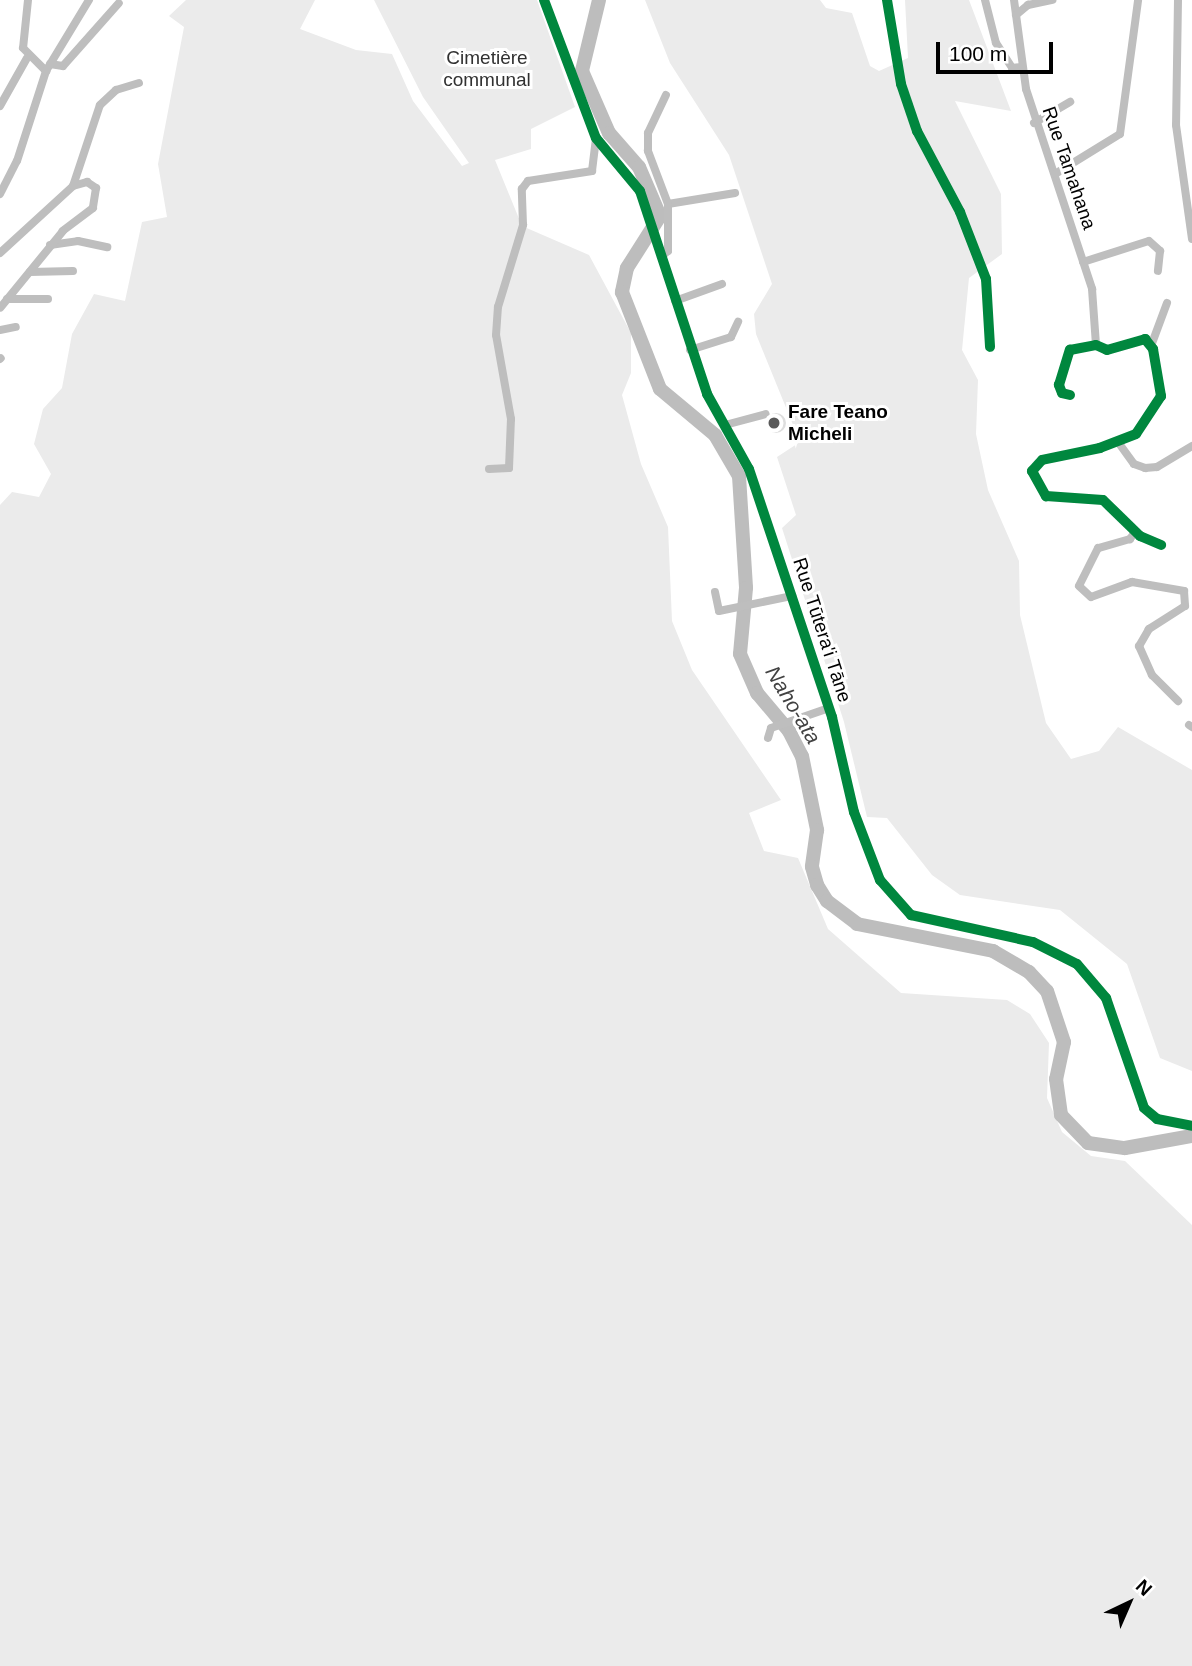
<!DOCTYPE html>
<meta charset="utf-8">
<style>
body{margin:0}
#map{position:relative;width:1192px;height:1666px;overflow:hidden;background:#fff;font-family:Helvetica,sans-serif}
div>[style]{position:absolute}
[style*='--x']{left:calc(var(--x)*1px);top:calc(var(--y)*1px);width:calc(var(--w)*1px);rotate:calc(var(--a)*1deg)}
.green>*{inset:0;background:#ebebeb}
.river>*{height:14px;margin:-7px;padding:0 7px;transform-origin:7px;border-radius:7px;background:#bdbdbd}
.building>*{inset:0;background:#dedede}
.round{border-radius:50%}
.minor>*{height:8px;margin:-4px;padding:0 4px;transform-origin:4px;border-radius:4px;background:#bebebe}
.cycleway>*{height:10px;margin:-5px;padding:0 5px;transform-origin:5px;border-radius:5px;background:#00873e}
.dots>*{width:19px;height:19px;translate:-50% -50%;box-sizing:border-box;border:4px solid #fff;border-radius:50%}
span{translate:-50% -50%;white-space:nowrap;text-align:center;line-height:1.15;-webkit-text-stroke:6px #fff;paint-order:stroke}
.park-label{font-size:19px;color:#313131}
.street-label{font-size:19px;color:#000}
.poi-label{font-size:19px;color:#000;font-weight:700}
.left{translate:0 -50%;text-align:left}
.water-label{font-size:21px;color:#424242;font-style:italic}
.north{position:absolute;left:1094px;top:1568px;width:70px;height:70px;-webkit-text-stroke:5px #fff;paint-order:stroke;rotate:44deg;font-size:19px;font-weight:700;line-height:28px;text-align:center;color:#000}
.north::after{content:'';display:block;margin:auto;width:24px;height:32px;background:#000;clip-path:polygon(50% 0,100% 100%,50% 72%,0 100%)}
.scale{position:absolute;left:936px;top:42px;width:117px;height:32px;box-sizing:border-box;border:4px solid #000;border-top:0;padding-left:9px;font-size:21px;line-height:24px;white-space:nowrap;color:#000;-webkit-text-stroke:5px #fff;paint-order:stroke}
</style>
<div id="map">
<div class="green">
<i style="clip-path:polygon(186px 0,315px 0,300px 29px,356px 50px,392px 54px,413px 101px,462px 166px,469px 163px,423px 97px,374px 0,537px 0,575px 107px,531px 129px,531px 149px,495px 160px,522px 226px,589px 255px,631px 333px,631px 373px,622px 395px,641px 464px,668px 527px,672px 621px,692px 670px,781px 800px,749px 813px,764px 851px,798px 858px,828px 929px,901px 993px,1007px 1000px,1030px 1014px,1049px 1043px,1047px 1098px,1062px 1132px,1091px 1156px,1125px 1161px,1192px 1225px,1192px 1666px,0 1666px,0 505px,12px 492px,39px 497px,51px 474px,34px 444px,43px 409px,62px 388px,72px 334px,94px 294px,125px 301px,142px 222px,167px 217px,158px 164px,184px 27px,169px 16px)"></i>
<i style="clip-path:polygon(645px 0,820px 0,826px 8px,852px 13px,870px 66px,879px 71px,908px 58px,905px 0,969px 0,1011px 111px,955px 101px,1001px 194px,1002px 254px,969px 278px,962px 350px,978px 380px,976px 434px,988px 490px,1019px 561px,1020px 615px,1046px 723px,1071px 759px,1099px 751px,1118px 727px,1192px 770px,1192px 1071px,1160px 1058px,1127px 964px,1060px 910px,960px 895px,932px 875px,887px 818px,867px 817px,844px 722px,782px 528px,796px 515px,777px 457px,800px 442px,756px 334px,754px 314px,772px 284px,729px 155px,670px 63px)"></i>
</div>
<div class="river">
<i style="--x:599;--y:0;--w:73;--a:103.5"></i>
<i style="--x:582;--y:71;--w:68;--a:66.5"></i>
<i style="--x:609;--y:133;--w:45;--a:48.6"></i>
<i style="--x:639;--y:167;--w:53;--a:66.8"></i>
<i style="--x:660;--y:216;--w:62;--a:122.4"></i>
<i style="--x:627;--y:268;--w:25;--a:102"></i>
<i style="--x:622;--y:292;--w:104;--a:68.6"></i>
<i style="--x:660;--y:389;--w:72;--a:39.9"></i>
<i style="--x:715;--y:435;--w:48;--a:59.7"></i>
<i style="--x:739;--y:476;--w:112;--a:86.4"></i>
<i style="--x:746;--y:588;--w:66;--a:95.2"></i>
<i style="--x:740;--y:654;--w:43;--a:66.4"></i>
<i style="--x:757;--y:693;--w:50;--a:49.9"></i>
<i style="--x:789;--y:731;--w:28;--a:63"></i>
<i style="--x:802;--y:756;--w:76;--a:78.5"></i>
<i style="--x:817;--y:830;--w:37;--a:98"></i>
<i style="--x:812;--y:867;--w:19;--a:74"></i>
<i style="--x:817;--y:885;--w:19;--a:58"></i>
<i style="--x:827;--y:901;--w:38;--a:37"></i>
<i style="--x:857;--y:924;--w:139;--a:11.2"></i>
<i style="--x:993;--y:951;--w:42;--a:30.3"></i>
<i style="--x:1029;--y:972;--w:26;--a:47"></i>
<i style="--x:1047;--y:991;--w:54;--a:71.6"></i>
<i style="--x:1064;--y:1042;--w:38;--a:102"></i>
<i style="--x:1056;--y:1079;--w:36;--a:82"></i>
<i style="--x:1061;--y:1115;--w:39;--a:46"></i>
<i style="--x:1088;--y:1143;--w:37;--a:8"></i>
<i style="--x:1125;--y:1148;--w:68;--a:-10.2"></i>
</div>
<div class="building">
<i class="round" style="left:766px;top:413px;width:20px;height:20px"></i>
</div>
<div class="minor">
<i style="--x:28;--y:0;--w:48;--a:95.9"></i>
<i style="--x:23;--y:48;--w:33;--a:45"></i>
<i style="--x:544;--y:0;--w:147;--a:69.4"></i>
<i style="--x:596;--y:138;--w:69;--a:50.3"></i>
<i style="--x:640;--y:191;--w:214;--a:71.7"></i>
<i style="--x:707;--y:394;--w:86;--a:60.8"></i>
<i style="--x:749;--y:469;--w:262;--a:71.5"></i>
<i style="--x:832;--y:717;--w:98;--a:77"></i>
<i style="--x:854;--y:812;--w:73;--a:69.1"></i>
<i style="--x:880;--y:880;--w:47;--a:48.5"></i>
<i style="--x:911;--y:915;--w:125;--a:12.5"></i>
<i style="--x:1033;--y:942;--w:49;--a:26.6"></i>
<i style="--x:1077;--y:964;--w:45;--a:49.5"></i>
<i style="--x:1106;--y:998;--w:116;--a:70.9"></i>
<i style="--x:1144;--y:1108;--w:17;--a:40"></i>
<i style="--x:1157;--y:1119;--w:36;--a:11"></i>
<i style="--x:887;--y:0;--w:85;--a:80.5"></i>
<i style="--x:901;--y:84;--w:50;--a:71.2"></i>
<i style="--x:917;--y:131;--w:92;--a:62"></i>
<i style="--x:960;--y:212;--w:72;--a:68.8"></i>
<i style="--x:986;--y:279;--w:68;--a:86.6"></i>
<i style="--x:985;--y:0;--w:44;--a:75.7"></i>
<i style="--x:996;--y:43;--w:30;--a:57"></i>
<i style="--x:1012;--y:68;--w:10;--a:-6"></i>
<i style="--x:1014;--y:0;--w:90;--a:82.3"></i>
<i style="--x:1026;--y:89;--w:211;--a:71.7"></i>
<i style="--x:1092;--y:289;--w:56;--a:85.9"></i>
<i style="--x:1178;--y:0;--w:125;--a:90.9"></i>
<i style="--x:1176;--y:125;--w:115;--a:82"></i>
<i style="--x:1016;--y:15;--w:16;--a:-40"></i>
<i style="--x:1028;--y:5;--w:25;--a:-12"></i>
<i style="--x:50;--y:64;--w:13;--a:9"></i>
<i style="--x:63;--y:66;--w:84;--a:-48.4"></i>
<i style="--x:0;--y:106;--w:55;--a:-60.6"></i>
<i style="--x:1034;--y:123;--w:42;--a:-30.3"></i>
<i style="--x:1055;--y:174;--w:76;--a:-31.6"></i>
<i style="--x:1120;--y:134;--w:135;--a:-82.3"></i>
<i style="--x:73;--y:186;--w:85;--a:-71.6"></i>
<i style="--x:100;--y:105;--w:22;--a:-43"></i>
<i style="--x:116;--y:90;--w:24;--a:-17"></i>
<i style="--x:0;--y:194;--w:37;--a:-63"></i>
<i style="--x:17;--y:161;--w:95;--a:-72.1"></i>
<i style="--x:46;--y:71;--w:83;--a:-58.8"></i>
<i style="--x:668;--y:204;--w:68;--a:-9.3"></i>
<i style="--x:50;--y:245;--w:28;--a:-8"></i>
<i style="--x:78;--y:241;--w:30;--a:12"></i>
<i style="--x:0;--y:253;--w:99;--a:-42.5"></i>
<i style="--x:73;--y:186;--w:15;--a:-16"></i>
<i style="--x:87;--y:182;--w:11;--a:34"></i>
<i style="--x:96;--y:188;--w:20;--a:99"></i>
<i style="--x:93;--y:208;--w:38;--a:143"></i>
<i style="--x:63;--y:231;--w:99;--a:129.3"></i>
<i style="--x:661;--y:257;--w:9;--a:-41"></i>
<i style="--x:668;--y:251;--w:47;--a:-90"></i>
<i style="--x:668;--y:204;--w:57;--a:-110.7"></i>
<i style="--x:648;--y:151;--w:18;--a:-90"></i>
<i style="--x:648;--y:133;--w:42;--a:-64.7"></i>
<i style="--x:1083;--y:262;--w:69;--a:-17.7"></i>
<i style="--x:1149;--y:241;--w:15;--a:42"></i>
<i style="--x:1160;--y:251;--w:20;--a:96"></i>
<i style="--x:30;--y:272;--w:43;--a:-1.3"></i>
<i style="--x:7;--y:299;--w:41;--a:0"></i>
<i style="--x:675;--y:301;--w:50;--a:-19.9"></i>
<i style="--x:0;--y:330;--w:16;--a:-11"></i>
<i style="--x:1151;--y:346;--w:46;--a:-69.6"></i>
<i style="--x:690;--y:350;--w:43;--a:-17.6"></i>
<i style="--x:731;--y:337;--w:17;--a:-65"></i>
<i style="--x:0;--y:359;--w:1;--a:-45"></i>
<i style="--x:1070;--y:395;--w:8;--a:-166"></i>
<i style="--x:1062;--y:393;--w:9;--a:-111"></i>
<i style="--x:1059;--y:385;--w:37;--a:-73"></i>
<i style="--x:1070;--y:350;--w:26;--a:-11"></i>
<i style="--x:1096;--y:345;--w:12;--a:24"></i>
<i style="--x:1107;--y:350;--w:40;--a:-16"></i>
<i style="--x:1145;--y:339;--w:13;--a:51"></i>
<i style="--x:1153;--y:349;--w:48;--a:80.3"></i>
<i style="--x:1161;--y:396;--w:45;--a:123.3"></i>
<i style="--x:1136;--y:434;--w:39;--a:159"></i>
<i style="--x:1100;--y:448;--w:59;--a:168.3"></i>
<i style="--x:1042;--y:460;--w:15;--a:132"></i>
<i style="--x:1032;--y:471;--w:29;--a:61"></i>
<i style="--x:1046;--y:496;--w:57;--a:4"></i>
<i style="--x:1103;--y:500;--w:52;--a:44.2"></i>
<i style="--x:1140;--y:536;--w:23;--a:23"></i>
<i style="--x:725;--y:425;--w:42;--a:-15"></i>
<i style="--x:1118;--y:442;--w:27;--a:54"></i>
<i style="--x:1134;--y:464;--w:12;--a:20"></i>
<i style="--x:1145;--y:468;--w:12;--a:-5"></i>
<i style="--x:1157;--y:467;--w:41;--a:-31"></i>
<i style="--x:489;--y:469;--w:20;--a:-3"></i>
<i style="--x:509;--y:468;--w:49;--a:-87.7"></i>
<i style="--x:511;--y:419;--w:85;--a:-100.1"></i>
<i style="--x:496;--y:335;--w:28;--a:-86"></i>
<i style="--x:498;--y:307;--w:86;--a:-73"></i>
<i style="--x:523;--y:225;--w:36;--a:-92"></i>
<i style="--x:522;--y:189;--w:10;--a:-53"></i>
<i style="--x:528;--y:181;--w:65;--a:-8.9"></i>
<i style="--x:592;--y:171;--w:33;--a:-83"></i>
<i style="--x:1135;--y:532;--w:9;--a:126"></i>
<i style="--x:1130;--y:539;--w:33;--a:164"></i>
<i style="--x:1098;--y:548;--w:42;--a:116.6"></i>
<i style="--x:1079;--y:586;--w:16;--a:43"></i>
<i style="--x:1091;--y:597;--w:44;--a:-20.1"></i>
<i style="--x:1132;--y:582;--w:53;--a:9.8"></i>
<i style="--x:1184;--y:591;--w:15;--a:86"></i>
<i style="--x:1185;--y:606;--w:43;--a:147.4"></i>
<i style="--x:1149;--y:629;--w:20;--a:120"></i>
<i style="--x:1139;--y:646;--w:32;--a:66"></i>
<i style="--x:1152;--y:675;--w:37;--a:45"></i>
<i style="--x:715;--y:592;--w:19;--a:78"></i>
<i style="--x:719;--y:611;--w:75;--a:-11.6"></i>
<i style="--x:1189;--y:725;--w:4;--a:34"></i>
<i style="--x:768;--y:738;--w:10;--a:-73"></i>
<i style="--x:771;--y:728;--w:61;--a:-19"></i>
</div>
<div class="cycleway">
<i style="--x:544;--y:0;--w:147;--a:69.4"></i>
<i style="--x:596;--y:138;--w:69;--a:50.3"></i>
<i style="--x:640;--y:191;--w:214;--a:71.7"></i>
<i style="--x:707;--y:394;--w:86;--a:60.8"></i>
<i style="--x:749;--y:469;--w:262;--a:71.5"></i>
<i style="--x:832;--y:717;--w:98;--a:77"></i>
<i style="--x:854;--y:812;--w:73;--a:69.1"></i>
<i style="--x:880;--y:880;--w:47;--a:48.5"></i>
<i style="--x:911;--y:915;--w:125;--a:12.5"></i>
<i style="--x:1033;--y:942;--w:49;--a:26.6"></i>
<i style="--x:1077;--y:964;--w:45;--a:49.5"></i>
<i style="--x:1106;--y:998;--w:116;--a:70.9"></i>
<i style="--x:1144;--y:1108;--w:17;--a:40"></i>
<i style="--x:1157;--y:1119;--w:36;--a:11"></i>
<i style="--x:887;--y:0;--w:85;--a:80.5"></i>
<i style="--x:901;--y:84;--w:50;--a:71.2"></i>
<i style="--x:917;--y:131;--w:92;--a:62"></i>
<i style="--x:960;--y:212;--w:72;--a:68.8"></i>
<i style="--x:986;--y:279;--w:68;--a:86.6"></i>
<i style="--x:1070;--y:395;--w:8;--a:-166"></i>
<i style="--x:1062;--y:393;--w:9;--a:-111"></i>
<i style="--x:1059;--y:385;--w:37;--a:-73"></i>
<i style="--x:1070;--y:350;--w:26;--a:-11"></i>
<i style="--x:1096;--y:345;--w:12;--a:24"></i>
<i style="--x:1107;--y:350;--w:40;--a:-16"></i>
<i style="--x:1145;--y:339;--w:13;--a:51"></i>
<i style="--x:1153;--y:349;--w:48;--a:80.3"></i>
<i style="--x:1161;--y:396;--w:45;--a:123.3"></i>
<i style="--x:1136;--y:434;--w:39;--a:159"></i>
<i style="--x:1100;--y:448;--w:59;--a:168.3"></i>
<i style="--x:1042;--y:460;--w:15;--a:132"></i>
<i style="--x:1032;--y:471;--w:29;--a:61"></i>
<i style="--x:1046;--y:496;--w:57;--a:4"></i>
<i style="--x:1103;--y:500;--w:52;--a:44.2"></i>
<i style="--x:1140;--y:536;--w:23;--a:23"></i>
</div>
<div class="dots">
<i style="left:774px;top:423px;background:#595959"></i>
</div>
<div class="park-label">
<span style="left:487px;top:69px">Cimetière<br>communal</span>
</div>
<div class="street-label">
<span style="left:1069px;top:168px;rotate:71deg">Rue Tamahana</span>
<span style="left:822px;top:630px;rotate:72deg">Rue Tūtera'i Tāne</span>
</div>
<div class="poi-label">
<span class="left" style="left:788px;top:423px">Fare Teano<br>Micheli</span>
</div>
<div class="water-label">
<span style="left:793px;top:705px;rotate:59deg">Naho-ata</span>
</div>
<div class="north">N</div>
<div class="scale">100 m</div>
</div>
